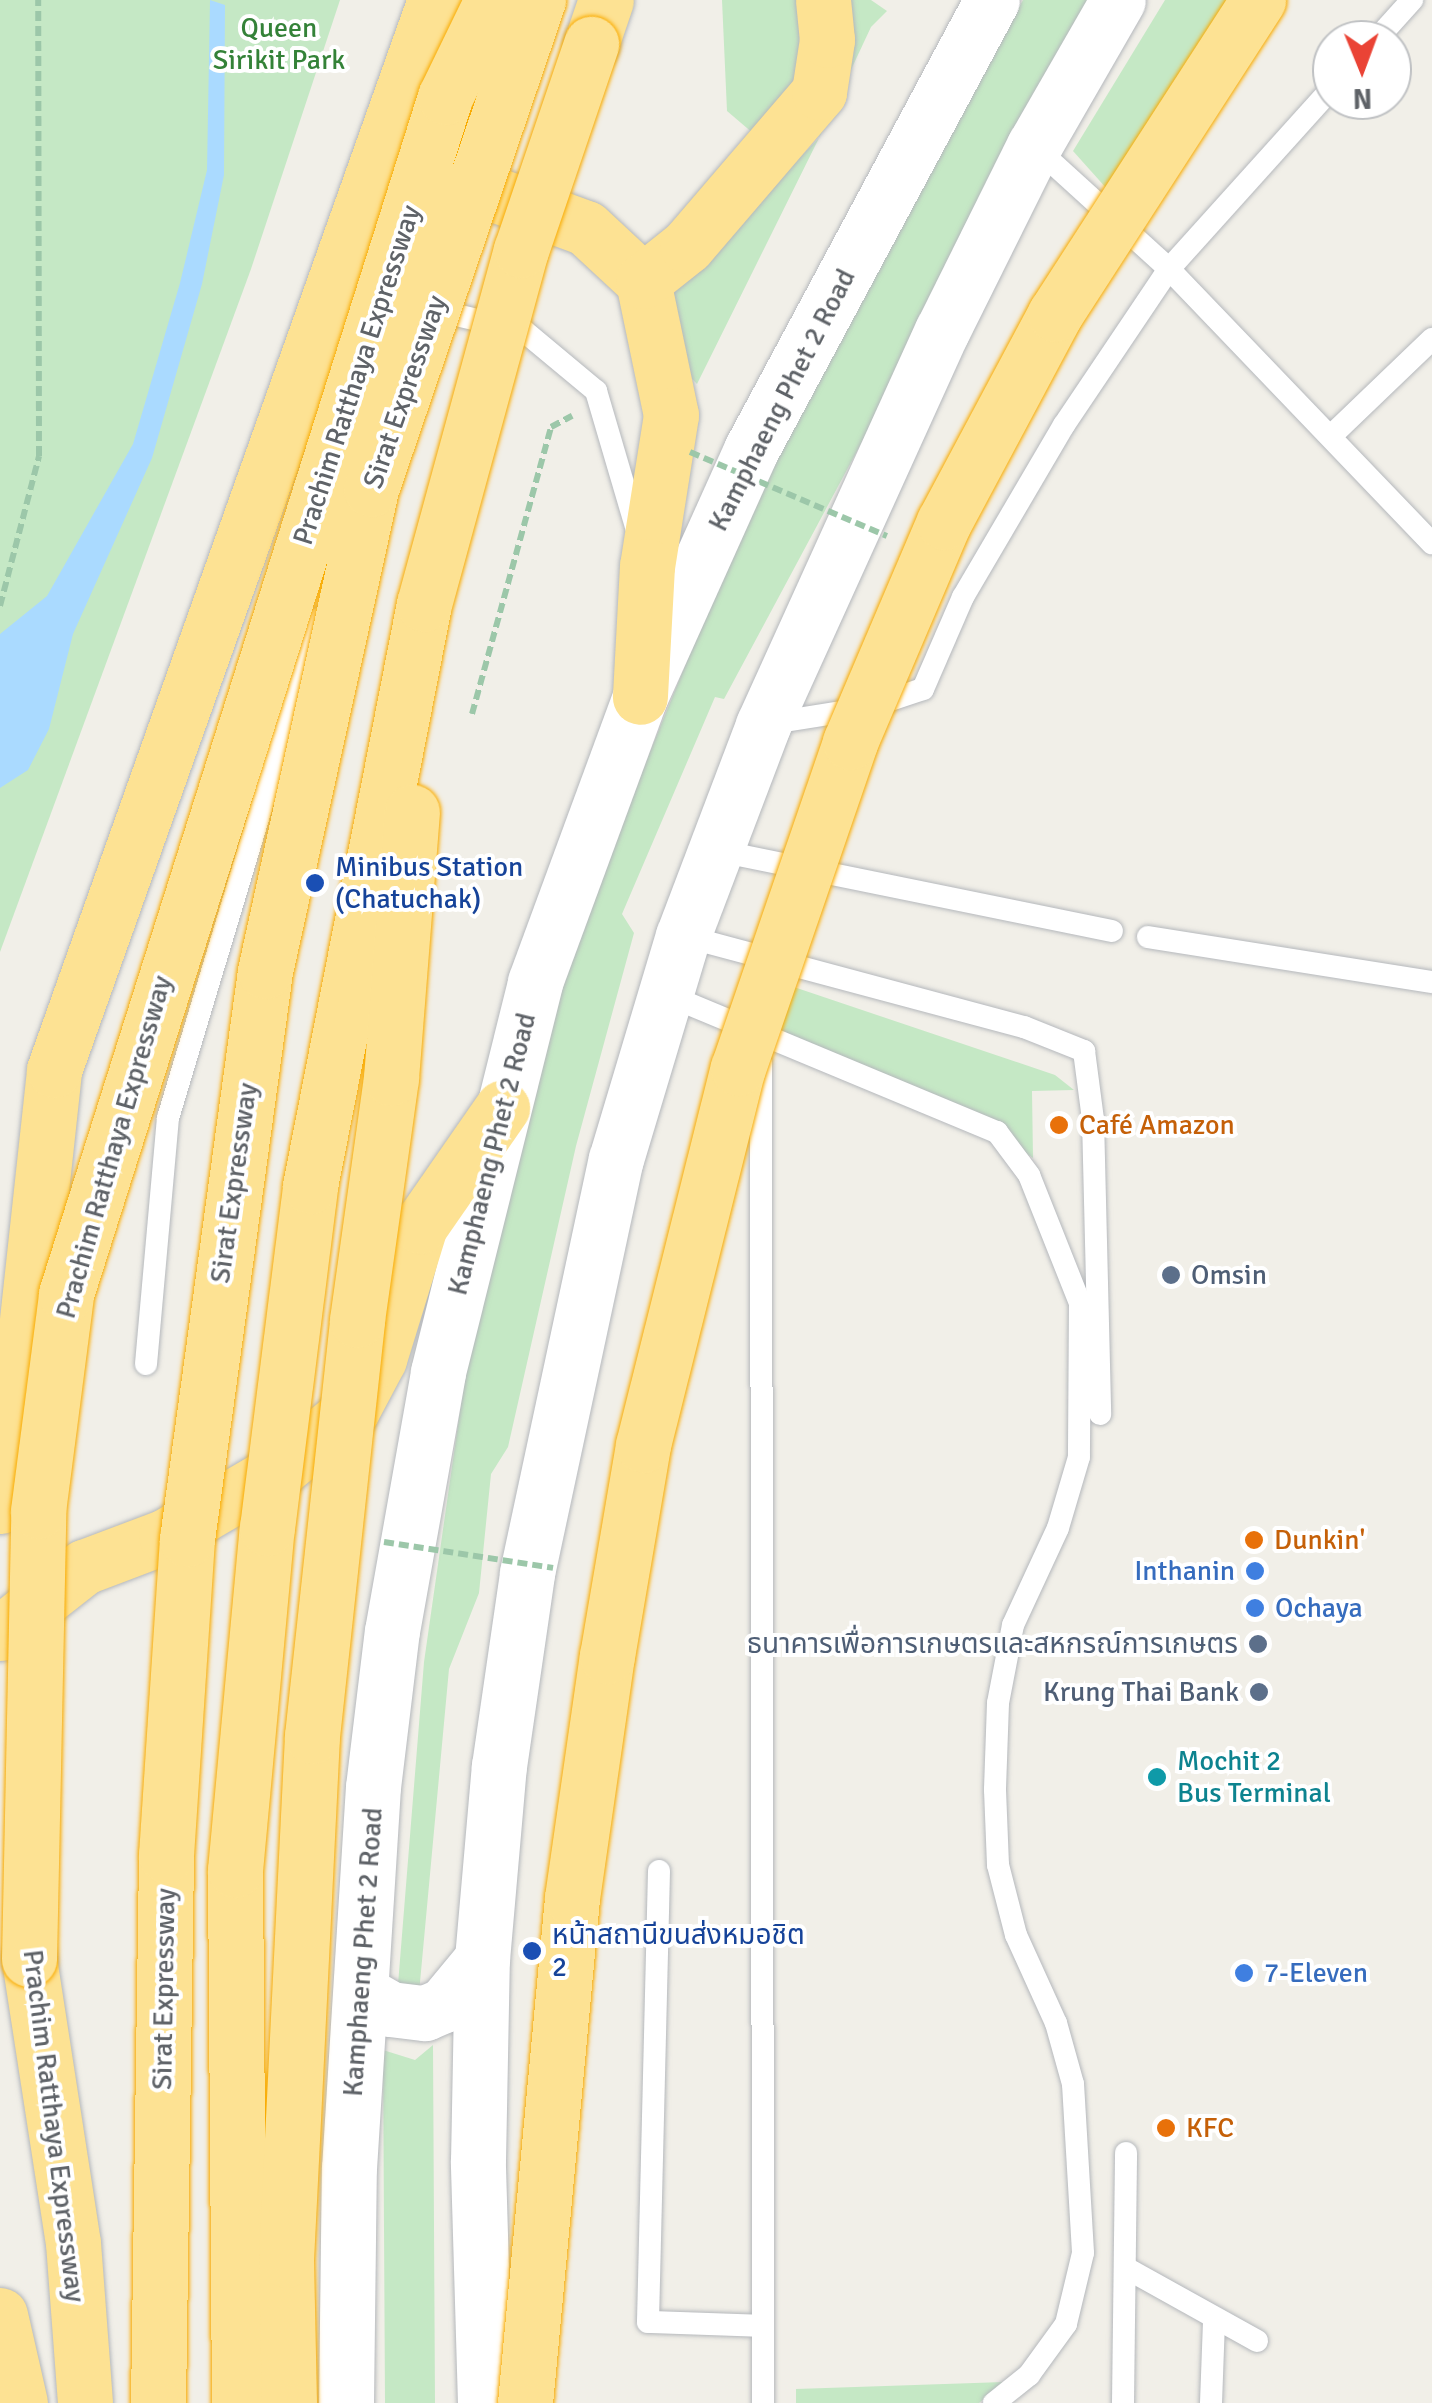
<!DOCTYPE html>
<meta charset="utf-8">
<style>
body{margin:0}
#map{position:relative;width:1432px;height:2403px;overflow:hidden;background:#f1efe8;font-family:Signika,"Noto Sans Thai",sans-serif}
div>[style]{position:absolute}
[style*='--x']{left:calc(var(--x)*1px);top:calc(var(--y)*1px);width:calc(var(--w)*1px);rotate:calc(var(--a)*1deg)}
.green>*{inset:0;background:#c5e8c5}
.water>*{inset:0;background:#aadaff}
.path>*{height:6px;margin-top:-3px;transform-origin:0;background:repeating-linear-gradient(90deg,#9cc7a9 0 10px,transparent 0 15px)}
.roads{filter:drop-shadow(0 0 2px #b5b8bc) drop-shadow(0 0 2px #b5b8bc)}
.service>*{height:22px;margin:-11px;padding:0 11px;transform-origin:11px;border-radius:11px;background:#fff}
.secondary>*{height:55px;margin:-27.5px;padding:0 27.5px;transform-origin:27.5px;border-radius:27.5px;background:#fff}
.motorway>*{height:55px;margin:-27.5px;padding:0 27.5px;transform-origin:27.5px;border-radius:27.5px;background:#fde293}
.path-bridge>*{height:6px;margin-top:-3px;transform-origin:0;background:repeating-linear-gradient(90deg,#9cc7a9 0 10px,transparent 0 15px)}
.bridges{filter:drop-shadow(0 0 2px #f9ab00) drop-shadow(0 0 2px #f9ab00)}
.motorway-bridge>*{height:55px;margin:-27.5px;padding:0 27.5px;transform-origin:27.5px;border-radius:27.5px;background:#fde293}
.dots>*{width:28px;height:28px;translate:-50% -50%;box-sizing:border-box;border:5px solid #fff;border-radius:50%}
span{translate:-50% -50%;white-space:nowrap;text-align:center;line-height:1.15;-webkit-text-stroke:8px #fff;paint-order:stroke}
.park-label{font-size:28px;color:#348238}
.street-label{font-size:28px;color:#5f6368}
.transit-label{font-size:28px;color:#164399}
.left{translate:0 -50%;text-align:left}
.food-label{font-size:28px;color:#c56008}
.service-label{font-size:28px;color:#4e5e75}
.right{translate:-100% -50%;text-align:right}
.shop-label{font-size:28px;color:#366cbe}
.culture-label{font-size:28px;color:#0d838f}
.north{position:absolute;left:1312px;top:20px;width:100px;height:100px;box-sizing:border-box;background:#fff;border:2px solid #bfc1c3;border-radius:50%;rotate:179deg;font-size:28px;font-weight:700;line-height:40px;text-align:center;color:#5f6368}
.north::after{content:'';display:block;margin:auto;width:35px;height:45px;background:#ea4335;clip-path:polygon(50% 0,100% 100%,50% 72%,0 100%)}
</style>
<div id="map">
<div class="green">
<i style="clip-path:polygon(0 0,340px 0,251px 269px,0 952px)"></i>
<i style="clip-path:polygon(722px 0,800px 0,799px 70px,761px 140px,727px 111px)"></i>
<i style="clip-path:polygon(838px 0,871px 0,887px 11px,871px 27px,819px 138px,697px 384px,680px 366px,670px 290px,819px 138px,833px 81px)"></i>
<i style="clip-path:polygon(1023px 0,1099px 0,724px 699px,715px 697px,622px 914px,634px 933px,576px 1146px,508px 1447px,491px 1474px,479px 1593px,449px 1669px,419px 1993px,397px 1997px,424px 1662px,464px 1383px,499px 1208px,547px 1030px,588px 904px,760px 482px)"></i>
<i style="clip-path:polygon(1165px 0,1233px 0,1107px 189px,1073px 151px)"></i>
<i style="clip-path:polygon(782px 983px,1055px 1075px,1074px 1090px,1032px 1091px,1033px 1158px,996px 1132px,762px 1029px)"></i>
<i style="clip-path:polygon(433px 2045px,435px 2403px,385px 2403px,383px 2050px,415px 2060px)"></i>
<i style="clip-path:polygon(1004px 2382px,979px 2403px,796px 2403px,796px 2389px)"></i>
</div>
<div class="water">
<i style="clip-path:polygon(210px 0,225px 5px,224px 175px,202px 284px,152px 458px,73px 634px,49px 729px,28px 770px,0 788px,0 634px,47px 596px,133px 444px,180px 283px,207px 170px)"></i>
</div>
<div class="path">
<i style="--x:0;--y:606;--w:155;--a:-75.4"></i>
<i style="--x:39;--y:456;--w:456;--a:-90.1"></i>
<i style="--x:472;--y:714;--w:298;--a:-74.6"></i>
<i style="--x:551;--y:427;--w:24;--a:-28"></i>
</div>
<div class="roads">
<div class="service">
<i style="--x:1376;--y:40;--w:54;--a:-48"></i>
<i style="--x:1035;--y:147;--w:181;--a:42.3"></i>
<i style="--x:1169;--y:269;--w:380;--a:46.2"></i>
<i style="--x:431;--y:309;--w:96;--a:13.3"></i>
<i style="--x:524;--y:331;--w:94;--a:39.8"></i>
<i style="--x:596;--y:391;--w:149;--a:73.6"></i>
<i style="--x:1332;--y:435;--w:139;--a:-43.8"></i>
<i style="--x:766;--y:724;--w:101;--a:-9.1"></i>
<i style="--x:866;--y:708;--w:60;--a:-18.4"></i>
<i style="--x:923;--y:689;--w:100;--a:-66.5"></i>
<i style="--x:963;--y:597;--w:199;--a:-59.6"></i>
<i style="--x:1064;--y:425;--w:188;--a:-56.1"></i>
<i style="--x:1169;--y:269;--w:244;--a:-48"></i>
<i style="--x:714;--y:850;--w:406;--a:11.5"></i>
<i style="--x:684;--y:936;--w:352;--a:15"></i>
<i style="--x:1024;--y:1027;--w:65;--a:21.8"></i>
<i style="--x:1084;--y:1051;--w:69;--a:82.5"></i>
<i style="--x:1093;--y:1119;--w:295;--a:88.6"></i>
<i style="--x:1148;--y:937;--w:288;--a:9"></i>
<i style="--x:665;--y:994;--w:360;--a:22.6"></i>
<i style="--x:997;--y:1132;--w:54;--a:53.3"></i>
<i style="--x:1029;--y:1175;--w:138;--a:68.3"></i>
<i style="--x:1080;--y:1303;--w:154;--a:90.4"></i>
<i style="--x:1079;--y:1457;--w:74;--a:106.5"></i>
<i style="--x:1058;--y:1528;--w:107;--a:114.9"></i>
<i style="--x:1013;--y:1625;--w:79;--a:100.9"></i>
<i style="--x:998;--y:1703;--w:87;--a:92"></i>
<i style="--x:995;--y:1790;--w:75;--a:87.7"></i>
<i style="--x:998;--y:1865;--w:72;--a:75.6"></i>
<i style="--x:1016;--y:1935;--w:97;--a:65.6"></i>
<i style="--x:1056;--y:2023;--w:63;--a:74.4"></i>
<i style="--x:1073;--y:2084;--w:169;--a:86.6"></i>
<i style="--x:1083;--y:2253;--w:73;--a:103.5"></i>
<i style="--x:1066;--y:2324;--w:63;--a:126"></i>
<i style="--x:1029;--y:2375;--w:45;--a:141.3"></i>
<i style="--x:761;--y:1063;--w:1340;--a:89.91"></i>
<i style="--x:146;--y:1364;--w:247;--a:-84.9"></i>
<i style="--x:168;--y:1118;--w:521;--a:-73.27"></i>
<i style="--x:659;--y:1871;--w:451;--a:91.4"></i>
<i style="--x:648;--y:2322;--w:114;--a:2"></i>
<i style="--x:1126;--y:2268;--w:150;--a:29.1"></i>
<i style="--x:1123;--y:2403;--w:250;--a:-89.3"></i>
<i style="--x:1211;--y:2403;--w:83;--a:-87.9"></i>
</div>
<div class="secondary">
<i style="--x:361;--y:1992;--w:34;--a:30"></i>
<i style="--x:390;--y:2009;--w:35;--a:7"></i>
<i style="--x:425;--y:2013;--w:21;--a:-23"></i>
<i style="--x:444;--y:2005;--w:60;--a:-50.4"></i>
<i style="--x:346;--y:2403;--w:235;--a:-89.3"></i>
<i style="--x:349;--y:2168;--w:382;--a:-86.4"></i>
<i style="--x:373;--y:1787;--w:157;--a:-83.1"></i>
<i style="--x:392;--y:1631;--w:263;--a:-79.9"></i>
<i style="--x:438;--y:1372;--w:402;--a:-76"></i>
<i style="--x:535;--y:982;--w:304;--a:-69.8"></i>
<i style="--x:640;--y:697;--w:271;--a:-65.8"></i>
<i style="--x:751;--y:450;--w:510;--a:-61.83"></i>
<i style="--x:485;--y:2403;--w:242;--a:-91.7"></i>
<i style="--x:478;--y:2161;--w:202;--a:-88.9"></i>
<i style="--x:482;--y:1959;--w:194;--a:-85"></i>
<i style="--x:499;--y:1766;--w:195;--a:-81.7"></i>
<i style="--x:527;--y:1573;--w:423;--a:-77.9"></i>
<i style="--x:616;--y:1159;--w:233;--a:-73.3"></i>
<i style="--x:683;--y:936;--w:226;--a:-69.2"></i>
<i style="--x:763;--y:725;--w:433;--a:-65.6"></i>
<i style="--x:942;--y:331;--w:207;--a:-63.6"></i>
<i style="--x:1034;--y:146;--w:168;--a:-60.1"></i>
</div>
<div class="motorway">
<i style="--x:591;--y:44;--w:46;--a:-71.2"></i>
<i style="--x:429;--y:170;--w:167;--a:20.3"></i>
<i style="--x:586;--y:228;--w:78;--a:42.9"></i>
<i style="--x:643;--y:281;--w:137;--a:78.2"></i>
<i style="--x:671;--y:415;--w:153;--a:99"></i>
<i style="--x:647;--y:566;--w:131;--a:93.1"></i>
<i style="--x:643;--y:281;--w:56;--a:-38.5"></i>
<i style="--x:687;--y:246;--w:203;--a:-49.4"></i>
<i style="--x:819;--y:92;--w:53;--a:-81.3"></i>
<i style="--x:827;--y:40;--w:40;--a:-95.7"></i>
<i style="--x:0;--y:1506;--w:41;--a:-74.2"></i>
<i style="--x:11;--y:1467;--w:399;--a:-83.8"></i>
<i style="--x:54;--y:1070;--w:1136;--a:-70.4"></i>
<i style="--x:0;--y:1633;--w:107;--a:-38.2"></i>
<i style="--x:84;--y:1567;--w:88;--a:-20.7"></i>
<i style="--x:166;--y:1536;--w:131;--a:-30.3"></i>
<i style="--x:279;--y:1470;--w:94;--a:-39.4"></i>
<i style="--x:352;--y:1410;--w:58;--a:-62.1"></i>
<i style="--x:379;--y:1359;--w:139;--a:-72.9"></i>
<i style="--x:420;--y:1226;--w:144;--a:-55.2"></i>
<i style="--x:29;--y:1959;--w:287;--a:81.2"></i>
<i style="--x:73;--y:2243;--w:160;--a:85.7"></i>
<i style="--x:0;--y:2315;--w:90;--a:77.2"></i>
</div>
</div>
<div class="path-bridge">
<i style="--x:690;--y:452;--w:214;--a:23.1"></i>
<i style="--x:384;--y:1542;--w:171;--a:8.7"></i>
</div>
<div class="bridges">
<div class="motorway-bridge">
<i style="--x:29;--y:1959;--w:448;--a:-88.8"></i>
<i style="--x:38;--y:1511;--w:219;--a:-82.6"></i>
<i style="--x:66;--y:1294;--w:1256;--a:-72.43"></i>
<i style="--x:445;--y:97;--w:108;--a:-64.1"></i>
<i style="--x:158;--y:2403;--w:548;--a:-89.16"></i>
<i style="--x:166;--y:1855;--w:317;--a:-86.2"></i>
<i style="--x:187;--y:1539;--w:573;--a:-82.18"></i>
<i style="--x:265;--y:971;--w:494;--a:-77.6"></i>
<i style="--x:371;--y:489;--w:517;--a:-71.14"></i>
<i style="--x:239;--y:2403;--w:533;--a:-90.43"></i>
<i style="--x:235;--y:1870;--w:343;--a:-84.7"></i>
<i style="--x:267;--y:1528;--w:345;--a:-82.8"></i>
<i style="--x:310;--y:1186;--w:593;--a:-78.92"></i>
<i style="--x:424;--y:604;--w:367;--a:-74.7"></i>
<i style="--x:521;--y:250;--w:218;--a:-71.2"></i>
<i style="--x:289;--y:2403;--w:143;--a:-91.2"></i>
<i style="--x:286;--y:2260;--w:525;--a:-87.16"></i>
<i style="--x:312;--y:1736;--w:418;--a:-83.8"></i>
<i style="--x:357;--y:1320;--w:244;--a:-82"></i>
<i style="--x:391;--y:1078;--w:267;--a:-85.5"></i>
<i style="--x:525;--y:2403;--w:507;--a:-84.68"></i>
<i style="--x:572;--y:1898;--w:245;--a:-81.8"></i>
<i style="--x:607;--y:1656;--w:214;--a:-80.3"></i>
<i style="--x:643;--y:1445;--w:389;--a:-75.9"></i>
<i style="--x:738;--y:1068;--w:345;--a:-71"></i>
<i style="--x:850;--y:742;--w:239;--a:-66.9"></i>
<i style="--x:944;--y:522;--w:236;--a:-61.9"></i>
<i style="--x:1055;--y:314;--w:374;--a:-57.1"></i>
</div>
</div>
<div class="dots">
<i style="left:315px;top:883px;background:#1a4fb4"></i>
<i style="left:1059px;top:1125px;background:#e8710a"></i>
<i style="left:1171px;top:1275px;background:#5c6f8a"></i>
<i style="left:1254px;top:1540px;background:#e8710a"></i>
<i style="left:1255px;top:1571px;background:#3f7fe0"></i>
<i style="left:1255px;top:1608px;background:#3f7fe0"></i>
<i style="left:1258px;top:1644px;background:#5c6f8a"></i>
<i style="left:1259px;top:1692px;background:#5c6f8a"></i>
<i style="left:1157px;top:1777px;background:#0f9aa8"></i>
<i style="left:532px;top:1951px;background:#1a4fb4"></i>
<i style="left:1244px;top:1973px;background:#3f7fe0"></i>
<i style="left:1166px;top:2128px;background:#e8710a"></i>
</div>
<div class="park-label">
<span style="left:279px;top:44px">Queen<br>Sirikit Park</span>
</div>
<div class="street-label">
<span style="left:357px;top:375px;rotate:-72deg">Prachim Ratthaya Expressway</span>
<span style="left:405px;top:392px;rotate:-71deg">Sirat Expressway</span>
<span style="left:782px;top:400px;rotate:-63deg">Kamphaeng Phet 2 Road</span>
<span style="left:114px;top:1147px;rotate:-74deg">Prachim Ratthaya Expressway</span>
<span style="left:492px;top:1154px;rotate:-76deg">Kamphaeng Phet 2 Road</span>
<span style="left:234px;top:1183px;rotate:-82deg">Sirat Expressway</span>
<span style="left:363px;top:1952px;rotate:-86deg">Kamphaeng Phet 2 Road</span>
<span style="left:164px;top:1989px;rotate:-89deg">Sirat Expressway</span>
<span style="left:54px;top:2126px;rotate:83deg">Prachim Ratthaya Expressway</span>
</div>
<div class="transit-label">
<span class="left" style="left:335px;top:883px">Minibus Station<br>(Chatuchak)</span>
<span class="left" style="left:552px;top:1951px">หน้าสถานีขนส่งหมอชิต<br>2</span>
</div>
<div class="food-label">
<span class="left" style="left:1079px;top:1125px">Café Amazon</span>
<span class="left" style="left:1274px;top:1540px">Dunkin'</span>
<span class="left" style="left:1186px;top:2128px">KFC</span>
</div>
<div class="service-label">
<span class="left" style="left:1191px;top:1275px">Omsin</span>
<span class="right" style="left:1238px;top:1644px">ธนาคารเพื่อการเกษตรและสหกรณ์การเกษตร</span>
<span class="right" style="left:1239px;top:1692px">Krung Thai Bank</span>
</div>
<div class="shop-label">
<span class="right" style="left:1235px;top:1571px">Inthanin</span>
<span class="left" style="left:1275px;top:1608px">Ochaya</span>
<span class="left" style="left:1264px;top:1973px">7-Eleven</span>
</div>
<div class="culture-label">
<span class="left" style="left:1177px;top:1777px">Mochit 2<br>Bus Terminal</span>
</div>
<div class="north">N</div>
</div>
